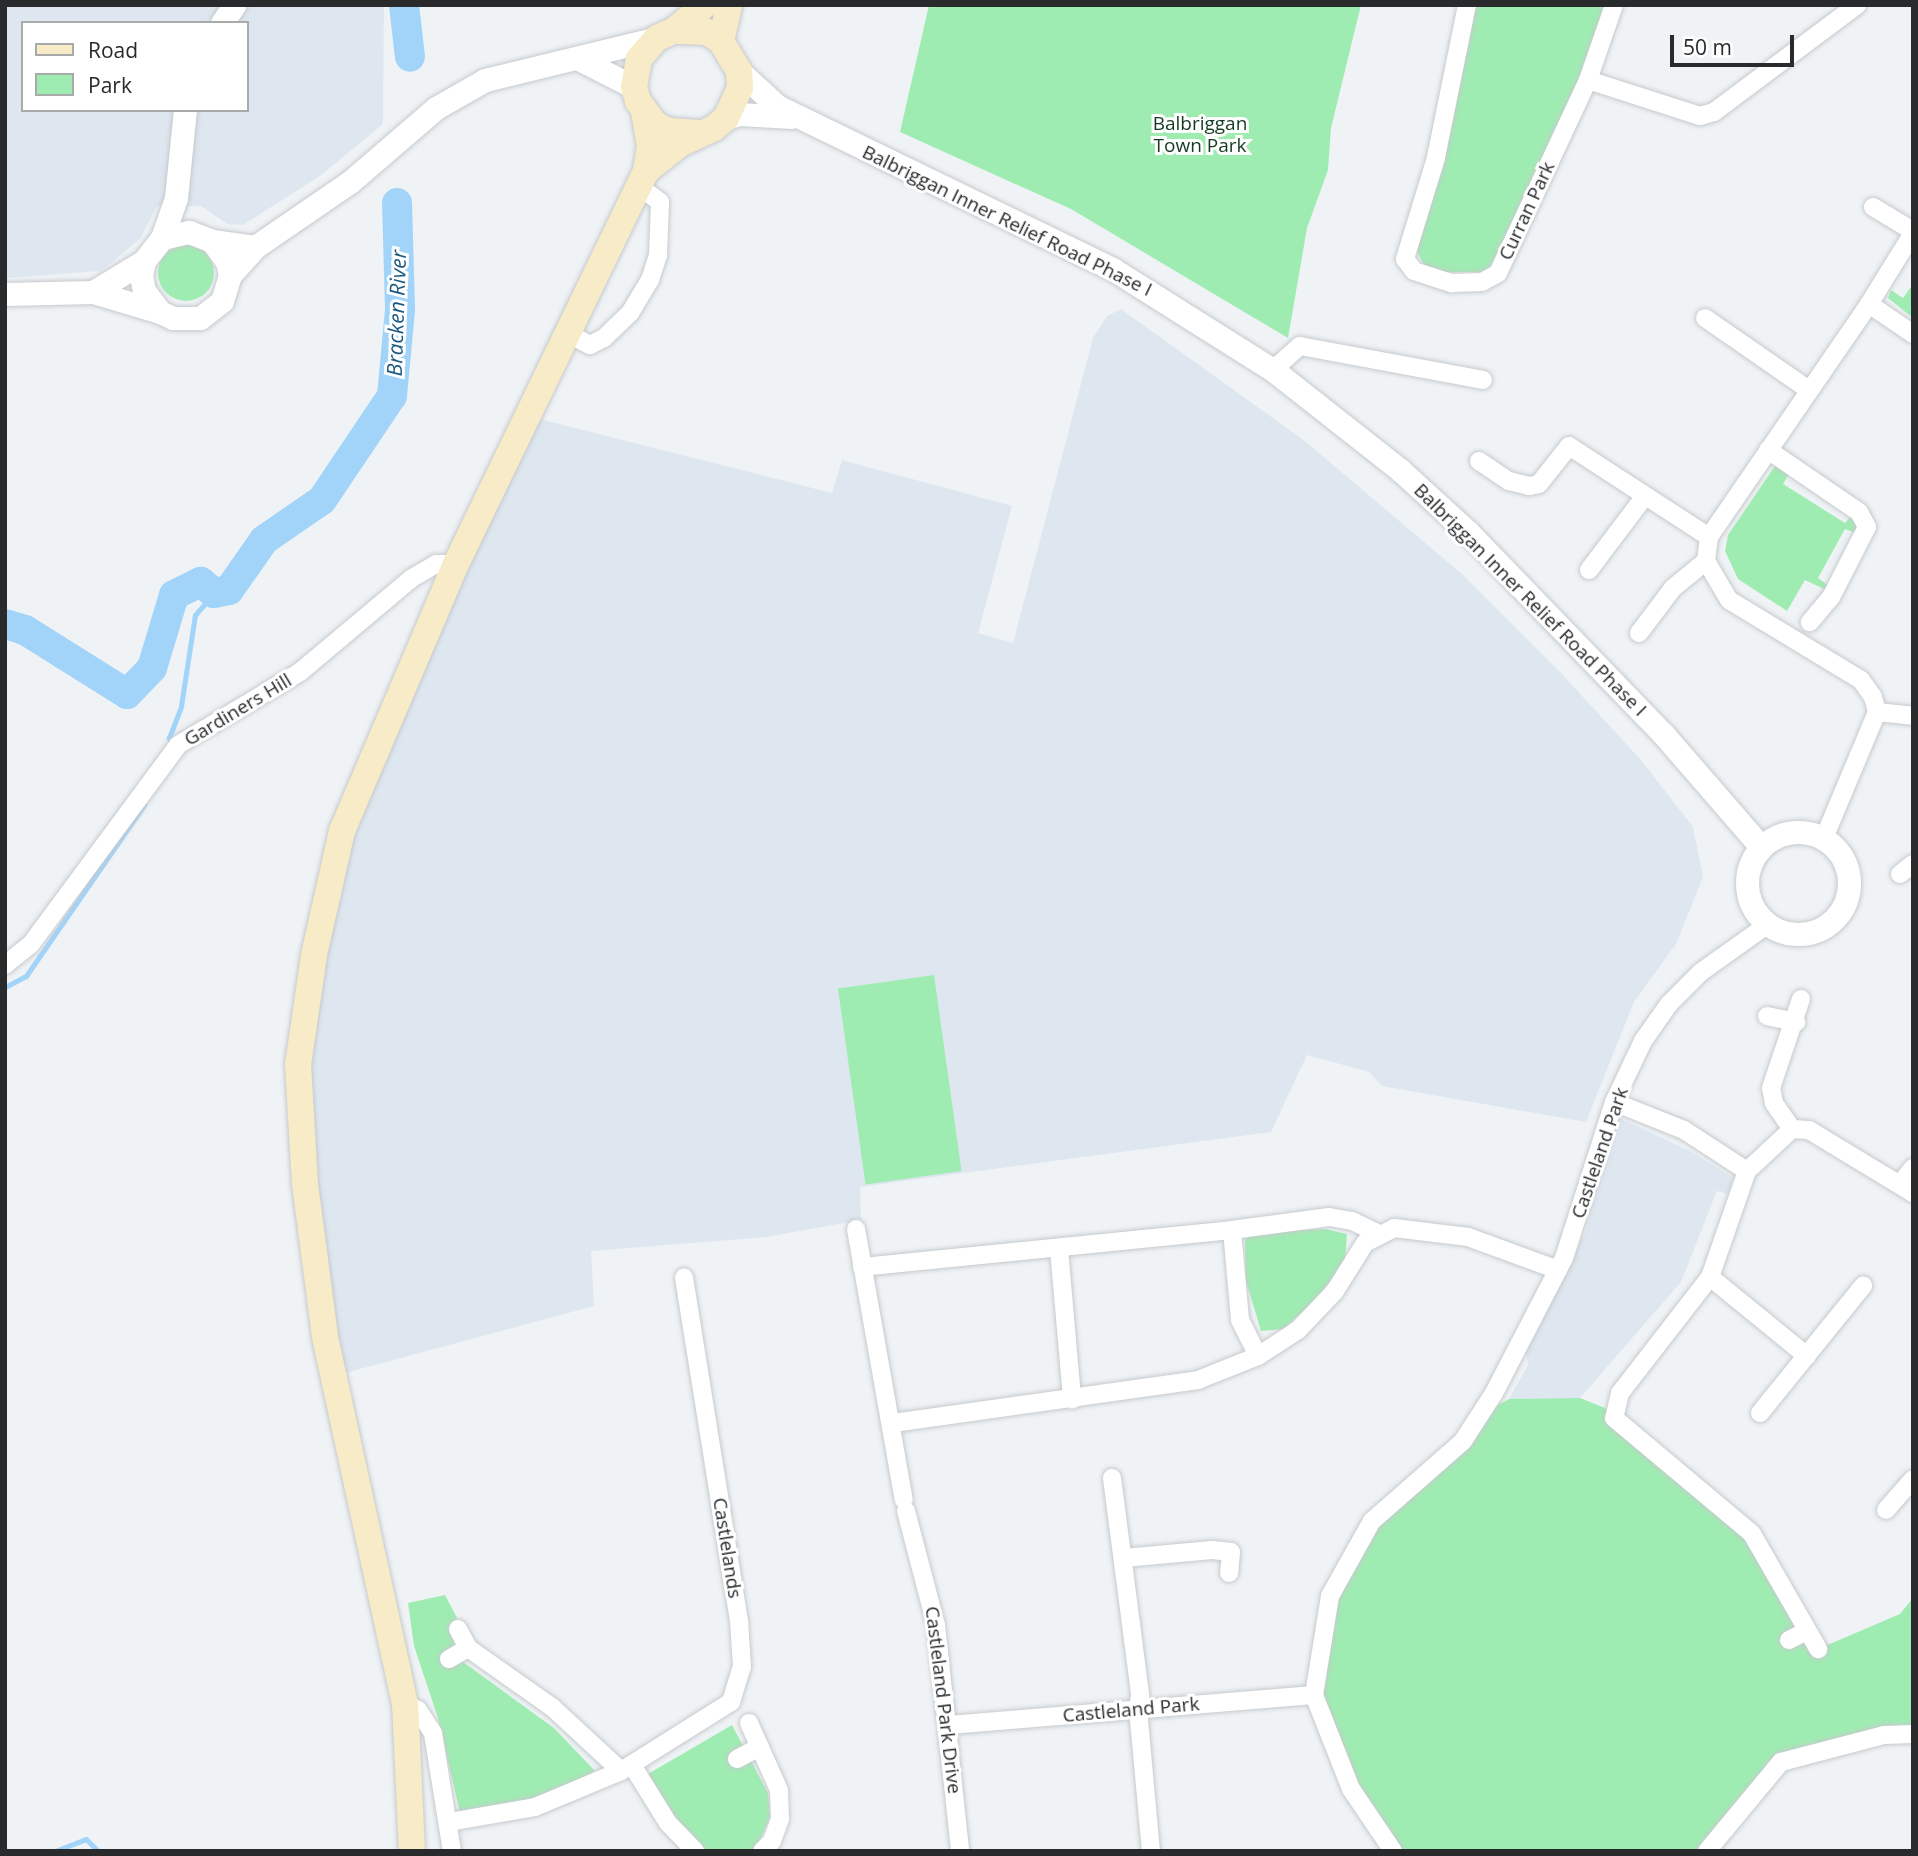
<!DOCTYPE html>
<style>
body{margin:0}
#map{position:relative;width:1918px;height:1856px;overflow:hidden;background:#eff3f6;font-family:"Open Sans",sans-serif}
div>[style]{position:absolute}
[style*='--x']{left:calc(var(--x)*1px);top:calc(var(--y)*1px);width:calc(var(--w)*1px);rotate:calc(var(--a)*1deg)}
.built>*{inset:0;background:#dee7f0}
.green>*{inset:0;background:#9fecb2;transform-origin:0 0}
.round{border-radius:50%}
.stream>*{height:5px;margin:-2.5px;padding:0 2.5px;transform-origin:2.5px;border-radius:2.5px;background:#a2d3f9}
.river>*{height:30px;margin:-15px;padding:0 15px;transform-origin:15px;border-radius:15px;background:#a2d3f9}
.roads{filter:drop-shadow(0 0 2px #c6cacd) drop-shadow(0 0 2px #c6cacd)}
.minor>*{height:18px;margin:-9px;padding:0 9px;transform-origin:9px;border-radius:9px;background:#fff}
.tertiary>*{height:23px;margin:-11.5px;padding:0 11.5px;transform-origin:11.5px;border-radius:11.5px;background:#fff}
.tertiary>.ring{margin:-11.5px;padding:0;box-sizing:content-box;background:none;border:23px solid #fff;border-radius:50%}
.secondary>*{height:26px;margin:-13px;padding:0 13px;transform-origin:13px;border-radius:13px;background:#f8ebc7}
span{translate:-50% -50%;white-space:nowrap;text-align:center;line-height:1.15;-webkit-text-stroke:6px #fff;paint-order:stroke}
.park-label{font-size:19px;color:#163a21}
.street-label{font-size:19px;color:#282a2b}
.water-label{font-size:21px;color:#1a5881;font-style:italic}
.frame{position:absolute;inset:0;border:7px solid #282a2b;pointer-events:none}
.legend{position:absolute;left:21px;top:21px;width:228px;height:91px;box-sizing:border-box;background:#fff;border:2px solid #a9aaaa;margin:0;padding:9px 12px;list-style:none;font-size:21px;color:#282a2b}
.legend li{display:flex;align-items:center;gap:14px;height:35px}
.legend b{width:35px;border:2px solid #a9aaaa}
.scale{position:absolute;left:1670px;top:35px;width:124px;height:32px;box-sizing:border-box;border:4px solid #282a2b;border-top:0;padding-left:9px;font-size:21px;line-height:24px;white-space:nowrap;color:#282a2b;-webkit-text-stroke:5px #fff;paint-order:stroke}
</style>
<div id="map">
<div class="built">
<i style="clip-path:polygon(evenodd,5px 5px,384px 5px,383px 124px,320px 176px,243px 225px,227px 224px,201px 206px,157px 206px,140px 239px,101px 271px,5px 278px,5px 5px,23px 23px,247px 23px,247px 110px,23px 110px,23px 23px)"></i>
<i style="clip-path:polygon(1121px 309px,1306px 442px,1463px 575px,1561px 673px,1641px 760px,1693px 827px,1703px 877px,1676px 944px,1634px 1002px,1586px 1122px,1382px 1086px,1369px 1072px,1307px 1055px,1271px 1132px,860px 1187px,861px 1220px,766px 1237px,591px 1251px,594px 1306px,334px 1376px,305px 1185px,314px 955px,327px 884px,528px 416px,832px 493px,842px 460px,1012px 506px,978px 633px,1013px 643px,1093px 338px,1107px 316px)"></i>
<i style="clip-path:polygon(1617px 1117px,1692px 1152px,1733px 1178px,1728px 1194px,1717px 1191px,1681px 1282px,1580px 1398px,1509px 1399px,1528px 1365px,1526px 1354px,1586px 1231px,1599px 1169px)"></i>
</div>
<div class="green">
<i style="clip-path:polygon(929px 5px,1361px 5px,1331px 128px,1328px 170px,1307px 228px,1288px 338px,1071px 209px,900px 132px)"></i>
<i style="clip-path:polygon(1474px 5px,1605px 5px,1578px 85px,1501px 255px,1486px 272px,1441px 272px,1424px 265px,1416px 250px)"></i>
<i class="round" style="left:158px;top:245px;width:56px;height:56px"></i>
<i style="clip-path:polygon(1913px 284px,1913px 318px,1888px 298px,1891px 290px,1903px 298px)"></i>
<i style="clip-path:polygon(1775px 466px,1790px 472px,1783px 484px,1845px 523px,1852px 515px,1858px 521px,1858px 534px,1845px 529px,1818px 578px,1829px 586px,1824px 589px,1805px 580px,1787px 611px,1738px 579px,1725px 551px,1728px 535px)"></i>
<i style="left:934px;top:975px;width:198px;height:97px;rotate:82deg"></i>
<i style="clip-path:polygon(1325px 1229px,1347px 1234px,1345px 1260px,1315px 1301px,1283px 1329px,1261px 1331px,1246px 1281px,1245px 1239px,1257px 1233px)"></i>
<i style="clip-path:polygon(1580px 1398px,1605px 1408px,1736px 1519px,1818px 1649px,1900px 1614px,1913px 1598px,1913px 1729px,1781px 1762px,1707px 1851px,1393px 1851px,1370px 1822px,1319px 1693px,1322px 1640px,1348px 1557px,1491px 1409px,1509px 1399px)"></i>
<i style="clip-path:polygon(445px 1595px,457px 1618px,452px 1654px,554px 1728px,595px 1771px,534px 1803px,461px 1817px,438px 1718px,414px 1646px,408px 1603px)"></i>
<i style="clip-path:polygon(732px 1725px,768px 1793px,770px 1817px,755px 1851px,702px 1851px,691px 1843px,648px 1774px)"></i>
</div>
<div class="stream">
<i style="--x:172;--y:746;--w:9;--a:-111"></i>
<i style="--x:169;--y:738;--w:34;--a:-69"></i>
<i style="--x:181;--y:706;--w:92;--a:-81.3"></i>
<i style="--x:195;--y:615;--w:29;--a:-49"></i>
<i style="--x:5;--y:987;--w:24;--a:-28"></i>
<i style="--x:26;--y:976;--w:208;--a:-55.4"></i>
<i style="--x:5;--y:1850;--w:2;--a:27"></i>
<i style="--x:55;--y:1851;--w:33;--a:-21"></i>
<i style="--x:86;--y:1839;--w:17;--a:45"></i>
</div>
<div class="river">
<i style="--x:404;--y:5;--w:52;--a:83.4"></i>
<i style="--x:5;--y:624;--w:21;--a:17"></i>
<i style="--x:25;--y:630;--w:120;--a:32.1"></i>
<i style="--x:127;--y:694;--w:36;--a:-46"></i>
<i style="--x:152;--y:668;--w:76;--a:-73.2"></i>
<i style="--x:174;--y:595;--w:30;--a:-26"></i>
<i style="--x:201;--y:582;--w:17;--a:40"></i>
<i style="--x:214;--y:593;--w:15;--a:-11"></i>
<i style="--x:229;--y:590;--w:61;--a:-55"></i>
<i style="--x:264;--y:540;--w:70;--a:-34.6"></i>
<i style="--x:322;--y:500;--w:125;--a:-56.1"></i>
<i style="--x:392;--y:396;--w:87;--a:-84.7"></i>
<i style="--x:400;--y:309;--w:106;--a:-91.6"></i>
</div>
<div class="roads">
<div class="minor">
<i style="--x:1467;--y:5;--w:156;--a:101.5"></i>
<i style="--x:1436;--y:158;--w:106;--a:107.1"></i>
<i style="--x:1405;--y:259;--w:15;--a:53"></i>
<i style="--x:1414;--y:271;--w:40;--a:18"></i>
<i style="--x:1452;--y:283;--w:30;--a:-2"></i>
<i style="--x:1482;--y:282;--w:18;--a:-29"></i>
<i style="--x:1498;--y:273;--w:213;--a:-65"></i>
<i style="--x:1588;--y:80;--w:79;--a:-70.9"></i>
<i style="--x:1588;--y:80;--w:118;--a:17.8"></i>
<i style="--x:1700;--y:116;--w:15;--a:-16"></i>
<i style="--x:1714;--y:112;--w:179;--a:-36.8"></i>
<i style="--x:1873;--y:207;--w:47;--a:31"></i>
<i style="--x:1869;--y:304;--w:53;--a:34.3"></i>
<i style="--x:1705;--y:318;--w:126;--a:34.7"></i>
<i style="--x:569;--y:334;--w:24;--a:28"></i>
<i style="--x:590;--y:345;--w:16;--a:-27"></i>
<i style="--x:604;--y:338;--w:36;--a:-44"></i>
<i style="--x:630;--y:313;--w:39;--a:-59"></i>
<i style="--x:650;--y:280;--w:26;--a:-72"></i>
<i style="--x:658;--y:255;--w:53;--a:-87.8"></i>
<i style="--x:660;--y:202;--w:26;--a:-143"></i>
<i style="--x:1273;--y:370;--w:36;--a:-42"></i>
<i style="--x:1300;--y:346;--w:186;--a:10.5"></i>
<i style="--x:1768;--y:450;--w:110;--a:34.3"></i>
<i style="--x:1859;--y:512;--w:17;--a:62"></i>
<i style="--x:1867;--y:527;--w:79;--a:117.2"></i>
<i style="--x:1831;--y:597;--w:33;--a:130"></i>
<i style="--x:1479;--y:461;--w:36;--a:34"></i>
<i style="--x:1509;--y:481;--w:21;--a:14"></i>
<i style="--x:1529;--y:486;--w:10;--a:-11"></i>
<i style="--x:1539;--y:484;--w:48;--a:-51.7"></i>
<i style="--x:1569;--y:446;--w:167;--a:33"></i>
<i style="--x:1589;--y:570;--w:93;--a:-52.9"></i>
<i style="--x:1639;--y:633;--w:56;--a:-52.9"></i>
<i style="--x:1673;--y:588;--w:43;--a:-39.3"></i>
<i style="--x:1877;--y:712;--w:36;--a:6"></i>
<i style="--x:1824;--y:838;--w:137;--a:-67.2"></i>
<i style="--x:1877;--y:712;--w:16;--a:-105"></i>
<i style="--x:1873;--y:697;--w:21;--a:-125"></i>
<i style="--x:1861;--y:680;--w:154;--a:-148.8"></i>
<i style="--x:1729;--y:600;--w:45;--a:-120.5"></i>
<i style="--x:1706;--y:561;--w:24;--a:-83"></i>
<i style="--x:1709;--y:537;--w:283;--a:-55.5"></i>
<i style="--x:1869;--y:304;--w:84;--a:-58.2"></i>
<i style="--x:1900;--y:874;--w:16;--a:-38"></i>
<i style="--x:5;--y:965;--w:33;--a:-39"></i>
<i style="--x:31;--y:944;--w:247;--a:-53.5"></i>
<i style="--x:178;--y:745;--w:142;--a:-30.9"></i>
<i style="--x:300;--y:672;--w:146;--a:-40"></i>
<i style="--x:412;--y:578;--w:28;--a:-30"></i>
<i style="--x:436;--y:564;--w:20;--a:0"></i>
<i style="--x:1767;--y:1016;--w:30;--a:12"></i>
<i style="--x:1614;--y:1102;--w:75;--a:21.8"></i>
<i style="--x:1684;--y:1130;--w:75;--a:33.1"></i>
<i style="--x:1747;--y:1171;--w:62;--a:-43"></i>
<i style="--x:1792;--y:1129;--w:17;--a:3"></i>
<i style="--x:1809;--y:1130;--w:122;--a:31.2"></i>
<i style="--x:1792;--y:1129;--w:32;--a:-125"></i>
<i style="--x:1774;--y:1103;--w:15;--a:-101"></i>
<i style="--x:1771;--y:1088;--w:94;--a:-71.4"></i>
<i style="--x:1747;--y:1171;--w:112;--a:109.2"></i>
<i style="--x:1710;--y:1277;--w:147;--a:127.8"></i>
<i style="--x:1620;--y:1393;--w:26;--a:103"></i>
<i style="--x:1614;--y:1418;--w:180;--a:40"></i>
<i style="--x:1752;--y:1534;--w:133;--a:60.1"></i>
<i style="--x:1900;--y:1184;--w:21;--a:-51"></i>
<i style="--x:856;--y:1229;--w:275;--a:80"></i>
<i style="--x:1377;--y:1233;--w:28;--a:-154"></i>
<i style="--x:1352;--y:1221;--w:23;--a:-170"></i>
<i style="--x:1329;--y:1217;--w:98;--a:172.4"></i>
<i style="--x:1232;--y:1230;--w:90;--a:84.9"></i>
<i style="--x:1240;--y:1320;--w:40;--a:63.4"></i>
<i style="--x:1258;--y:1356;--w:48;--a:-33"></i>
<i style="--x:1298;--y:1330;--w:54;--a:-46.5"></i>
<i style="--x:1335;--y:1291;--w:57;--a:-58"></i>
<i style="--x:1365;--y:1243;--w:33;--a:-27"></i>
<i style="--x:1394;--y:1228;--w:75;--a:6.9"></i>
<i style="--x:1468;--y:1237;--w:96;--a:20.1"></i>
<i style="--x:1059;--y:1249;--w:151;--a:85"></i>
<i style="--x:862;--y:1267;--w:372;--a:-5.7"></i>
<i style="--x:1710;--y:1277;--w:125;--a:39.2"></i>
<i style="--x:1760;--y:1413;--w:164;--a:-51"></i>
<i style="--x:893;--y:1423;--w:308;--a:-8"></i>
<i style="--x:1198;--y:1380;--w:65;--a:-21.8"></i>
<i style="--x:1112;--y:1478;--w:219;--a:82.6"></i>
<i style="--x:1140;--y:1695;--w:14;--a:98"></i>
<i style="--x:1138;--y:1709;--w:143;--a:84.8"></i>
<i style="--x:1886;--y:1510;--w:41;--a:-48.9"></i>
<i style="--x:906;--y:1511;--w:118;--a:75.3"></i>
<i style="--x:936;--y:1625;--w:227;--a:83.9"></i>
<i style="--x:1124;--y:1558;--w:88;--a:-5.2"></i>
<i style="--x:1212;--y:1550;--w:19;--a:6"></i>
<i style="--x:1231;--y:1552;--w:21;--a:95"></i>
<i style="--x:458;--y:1629;--w:21;--a:62"></i>
<i style="--x:468;--y:1648;--w:104;--a:35.2"></i>
<i style="--x:553;--y:1708;--w:93;--a:42.8"></i>
<i style="--x:1789;--y:1640;--w:20;--a:-27"></i>
<i style="--x:449;--y:1659;--w:22;--a:-30"></i>
<i style="--x:405;--y:1704;--w:14;--a:25"></i>
<i style="--x:418;--y:1710;--w:27;--a:57"></i>
<i style="--x:433;--y:1733;--w:120;--a:80.9"></i>
<i style="--x:749;--y:1723;--w:73;--a:65.9"></i>
<i style="--x:779;--y:1790;--w:29;--a:88"></i>
<i style="--x:780;--y:1819;--w:23;--a:110"></i>
<i style="--x:772;--y:1841;--w:14;--a:135"></i>
<i style="--x:949;--y:1725;--w:366;--a:-4.7"></i>
<i style="--x:737;--y:1759;--w:26;--a:-28"></i>
<i style="--x:632;--y:1765;--w:68;--a:58.2"></i>
<i style="--x:668;--y:1823;--w:39;--a:46"></i>
<i style="--x:449;--y:1822;--w:87;--a:-9.9"></i>
<i style="--x:535;--y:1807;--w:93;--a:-22.7"></i>
<i style="--x:621;--y:1771;--w:130;--a:-32.1"></i>
<i style="--x:731;--y:1702;--w:37;--a:-73"></i>
<i style="--x:742;--y:1667;--w:46;--a:-93.7"></i>
<i style="--x:739;--y:1621;--w:348;--a:-99.1"></i>
<i style="--x:1393;--y:1851;--w:75;--a:-124.1"></i>
<i style="--x:1351;--y:1789;--w:101;--a:-111.5"></i>
<i style="--x:1314;--y:1695;--w:100;--a:-80.8"></i>
<i style="--x:1330;--y:1596;--w:86;--a:-60.8"></i>
<i style="--x:1372;--y:1521;--w:121;--a:-41.3"></i>
<i style="--x:1463;--y:1441;--w:57;--a:-57.1"></i>
<i style="--x:1494;--y:1393;--w:152;--a:-62.6"></i>
<i style="--x:1564;--y:1258;--w:164;--a:-72.2"></i>
<i style="--x:1614;--y:1102;--w:68;--a:-64.6"></i>
<i style="--x:1643;--y:1041;--w:45;--a:-54.9"></i>
<i style="--x:1669;--y:1004;--w:45;--a:-45"></i>
<i style="--x:1701;--y:972;--w:81;--a:-35.5"></i>
<i style="--x:1707;--y:1851;--w:116;--a:-50.3"></i>
<i style="--x:1781;--y:1762;--w:106;--a:-14.7"></i>
<i style="--x:1884;--y:1735;--w:29;--a:-2"></i>
</div>
<div class="tertiary">
<i style="--x:222;--y:23;--w:22;--a:-56"></i>
<i style="--x:577;--y:58;--w:64;--a:27"></i>
<i style="--x:739;--y:71;--w:52;--a:42.6"></i>
<i style="--x:777;--y:106;--w:375;--a:25.9"></i>
<i style="--x:1114;--y:270;--w:188;--a:32.2"></i>
<i style="--x:1273;--y:370;--w:162;--a:38.2"></i>
<i style="--x:1400;--y:470;--w:92;--a:42.4"></i>
<i style="--x:1468;--y:532;--w:282;--a:46"></i>
<i style="--x:1664;--y:735;--w:148;--a:49.1"></i>
<i style="--x:726;--y:118;--w:14;--a:-17"></i>
<i style="--x:739;--y:114;--w:53;--a:3.2"></i>
<i style="--x:162;--y:238;--w:42;--a:-70.7"></i>
<i style="--x:176;--y:198;--w:88;--a:-84.2"></i>
<i style="--x:212;--y:241;--w:26;--a:54"></i>
<i style="--x:227;--y:262;--w:13;--a:77"></i>
<i style="--x:230;--y:275;--w:27;--a:107"></i>
<i style="--x:222;--y:301;--w:28;--a:142"></i>
<i style="--x:200;--y:318;--w:27;--a:180"></i>
<i style="--x:173;--y:318;--w:14;--a:-155"></i>
<i style="--x:160;--y:312;--w:26;--a:-127"></i>
<i style="--x:144;--y:291;--w:15;--a:-101"></i>
<i style="--x:141;--y:276;--w:15;--a:-79"></i>
<i style="--x:144;--y:261;--w:29;--a:-52"></i>
<i style="--x:162;--y:238;--w:28;--a:-13"></i>
<i style="--x:189;--y:232;--w:25;--a:21"></i>
<i style="--x:212;--y:241;--w:43;--a:7.9"></i>
<i style="--x:230;--y:275;--w:38;--a:-48"></i>
<i style="--x:255;--y:247;--w:115;--a:-34.4"></i>
<i style="--x:350;--y:182;--w:113;--a:-40.7"></i>
<i style="--x:436;--y:108;--w:56;--a:-29.7"></i>
<i style="--x:485;--y:80;--w:177;--a:-13.7"></i>
<i style="--x:93;--y:292;--w:60;--a:-31.3"></i>
<i style="--x:5;--y:294;--w:88;--a:-1.3"></i>
<i style="--x:93;--y:292;--w:70;--a:16.6"></i>
<i class="ring" style="left:1747px;top:832px;width:79px;height:79px"></i>
</div>
<div class="secondary">
<i style="--x:673;--y:31;--w:41;--a:-39.1"></i>
<i style="--x:721;--y:41;--w:37;--a:-77"></i>
<i style="--x:646;--y:171;--w:43;--a:-38.5"></i>
<i style="--x:680;--y:144;--w:38;--a:-25"></i>
<i style="--x:714;--y:128;--w:16;--a:-40"></i>
<i style="--x:726;--y:118;--w:33;--a:-65"></i>
<i style="--x:740;--y:88;--w:17;--a:-93"></i>
<i style="--x:739;--y:71;--w:35;--a:-121"></i>
<i style="--x:721;--y:41;--w:17;--a:-147"></i>
<i style="--x:707;--y:32;--w:34;--a:-178"></i>
<i style="--x:673;--y:31;--w:17;--a:156"></i>
<i style="--x:657;--y:38;--w:28;--a:131"></i>
<i style="--x:639;--y:59;--w:28;--a:100"></i>
<i style="--x:634;--y:87;--w:15;--a:74"></i>
<i style="--x:638;--y:101;--w:29;--a:54"></i>
<i style="--x:655;--y:124;--w:16;--a:27"></i>
<i style="--x:669;--y:131;--w:30;--a:4"></i>
<i style="--x:412;--y:1851;--w:147;--a:-92.7"></i>
<i style="--x:405;--y:1704;--w:377;--a:-102.3"></i>
<i style="--x:325;--y:1336;--w:152;--a:-97.5"></i>
<i style="--x:305;--y:1185;--w:120;--a:-93.3"></i>
<i style="--x:298;--y:1065;--w:111;--a:-81.7"></i>
<i style="--x:314;--y:955;--w:127;--a:-77.3"></i>
<i style="--x:342;--y:831;--w:290;--a:-66.9"></i>
<i style="--x:456;--y:564;--w:437;--a:-64.2"></i>
<i style="--x:646;--y:171;--w:25;--a:-81"></i>
<i style="--x:650;--y:146;--w:34;--a:-100"></i>
</div>
</div>
<div class="park-label">
<span style="left:1200px;top:135px">Balbriggan<br>Town Park</span>
</div>
<div class="street-label">
<span style="left:1527px;top:211px;rotate:-65deg">Curran Park</span>
<span style="left:1007px;top:221px;rotate:26deg">Balbriggan Inner Relief Road Phase I</span>
<span style="left:1530px;top:600px;rotate:45deg">Balbriggan Inner Relief Road Phase I</span>
<span style="left:238px;top:710px;rotate:-31deg">Gardiners Hill</span>
<span style="left:1600px;top:1153px;rotate:-71deg">Castleland Park</span>
<span style="left:727px;top:1548px;rotate:81deg">Castlelands</span>
<span style="left:943px;top:1700px;rotate:83deg">Castleland Park Drive</span>
<span style="left:1131px;top:1710px;rotate:-5deg">Castleland Park</span>
</div>
<div class="water-label">
<span style="left:396px;top:313px;rotate:-88deg">Bracken River</span>
</div>
<div class="frame"></div>
<ul class="legend">
<li><b style="height:9px;background:#f8ebc7"></b>Road</li>
<li><b style="height:19px;background:#9fecb2"></b>Park</li>
</ul>
<div class="scale">50 m</div>
</div>
